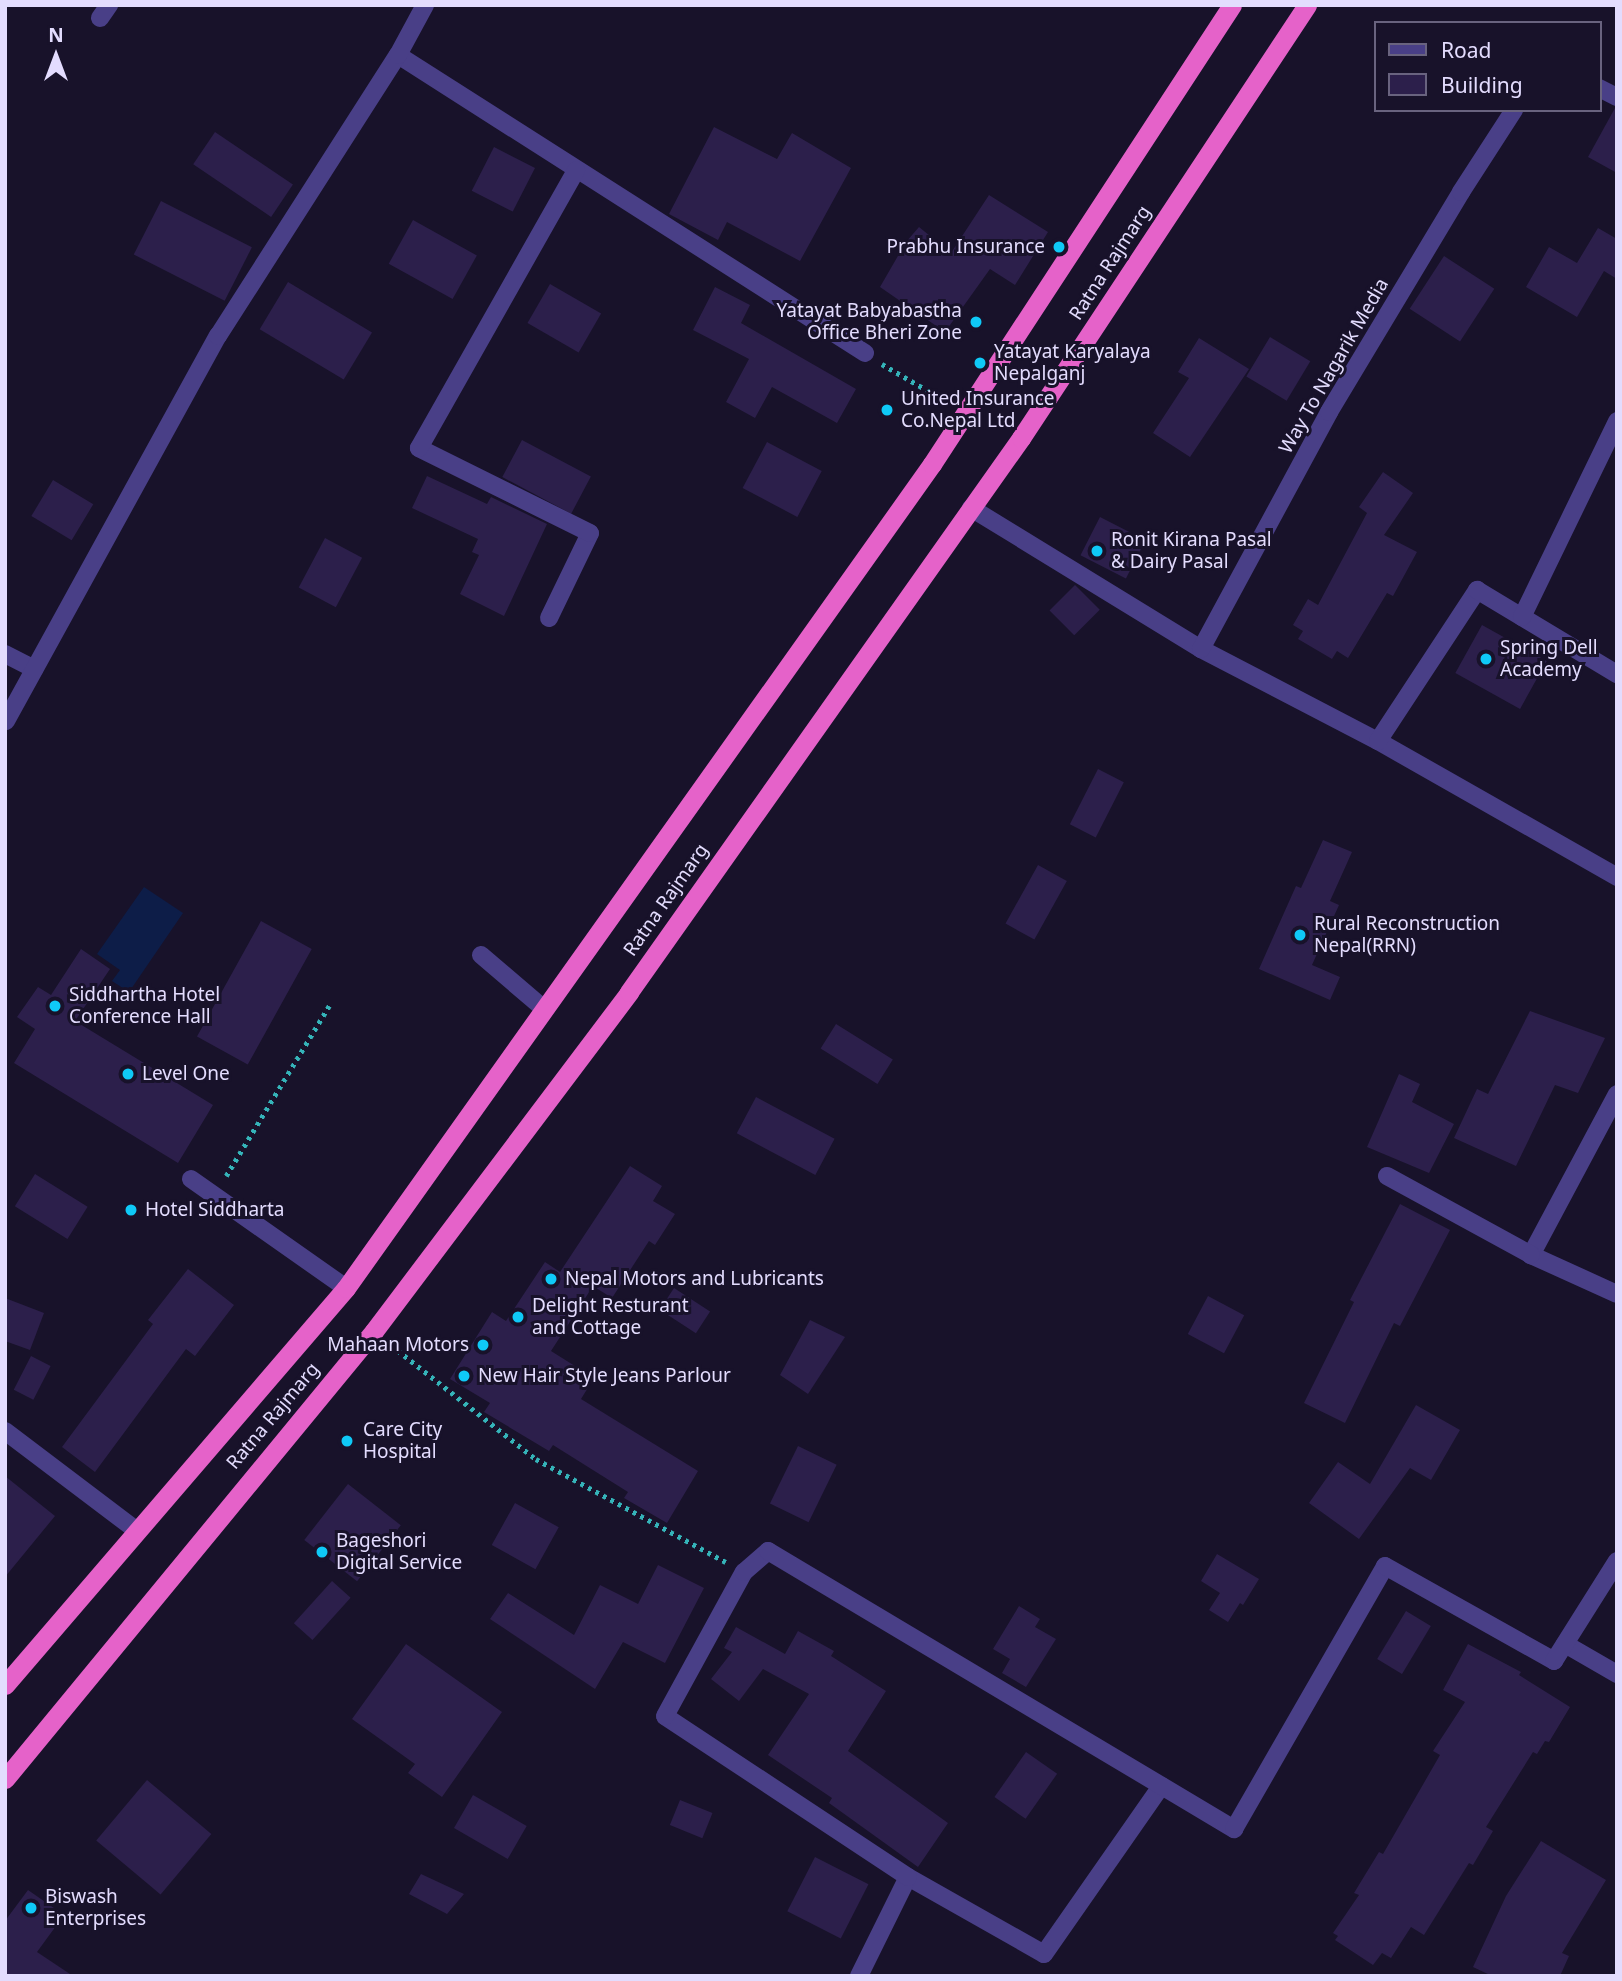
<!DOCTYPE html>
<style>
body{margin:0}
#map{position:relative;width:1622px;height:1981px;overflow:hidden;background:#18122a;font-family:"Noto Sans",sans-serif}
div>[style]{position:absolute}
[style*='--x']{left:calc(var(--x)*1px);top:calc(var(--y)*1px);width:calc(var(--w)*1px);rotate:calc(var(--a)*1deg)}
.water>*{inset:0;background:#0d1d48}
.building>*{inset:0;background:#2c1f4b;transform-origin:0 0}
.path>*{height:4.5px;margin-top:-2.25px;transform-origin:0;background:repeating-linear-gradient(90deg,#35b4b9 0 3.5px,transparent 0 8.5px)}
.service>*{height:18px;margin:-9px;padding:0 9px;transform-origin:9px;border-radius:9px;background:#493f87}
.minor>*{height:18px;margin:-9px;padding:0 9px;transform-origin:9px;border-radius:9px;background:#493f87}
.trunk>*{height:19px;margin:-9.5px;padding:0 9.5px;transform-origin:9.5px;border-radius:9.5px;background:#e562c9}
.dots>*{width:19px;height:19px;translate:-50% -50%;box-sizing:border-box;border:4px solid #18122a;border-radius:50%}
span{translate:-50% -50%;white-space:nowrap;text-align:center;line-height:1.15;-webkit-text-stroke:6px #18122a;paint-order:stroke}
.poi-label{font-size:19px;color:#e3dcfe}
.right{translate:-100% -50%;text-align:right}
.left{translate:0 -50%;text-align:left}
.street-label{font-size:19px;color:#e3dcfe}
.frame{position:absolute;inset:0;border:7px solid #e3dcfe;pointer-events:none}
.legend{position:absolute;left:1374px;top:21px;width:228px;height:91px;box-sizing:border-box;background:#18122a;border:2px solid #69637f;margin:0;padding:9px 12px;list-style:none;font-size:21px;color:#e3dcfe}
.legend li{display:flex;align-items:center;gap:14px;height:35px}
.legend b{width:35px;border:2px solid #69637f}
.north{position:absolute;left:21px;top:21px;width:70px;height:70px;-webkit-text-stroke:5px #18122a;paint-order:stroke;rotate:0deg;font-size:19px;font-weight:700;line-height:28px;text-align:center;color:#e3dcfe}
.north::after{content:'';display:block;margin:auto;width:24px;height:32px;background:#e3dcfe;clip-path:polygon(50% 0,100% 100%,50% 72%,0 100%)}
</style>
<div id="map">
<div class="water">
<i style="clip-path:polygon(144px 887px,183px 913px,129px 992px,112px 981px,120px 970px,97px 954px)"></i>
</div>
<div class="building">
<i style="clip-path:polygon(1615px 108px,1617px 108px,1617px 173px,1588px 157px)"></i>
<i style="clip-path:polygon(714px 127px,777px 159px,792px 133px,851px 168px,800px 261px,727px 222px,718px 240px,669px 214px)"></i>
<i style="left:215px;top:132px;width:94px;height:39px;rotate:34deg"></i>
<i style="left:494px;top:147px;width:46px;height:49px;rotate:27deg"></i>
<i style="clip-path:polygon(989px 195px,1048px 232px,1015px 285px,990px 269px,945px 332px,880px 287px,906px 242px,919px 227px,951px 253px)"></i>
<i style="left:161px;top:201px;width:102px;height:60px;rotate:27deg"></i>
<i style="left:413px;top:220px;width:73px;height:50px;rotate:29deg"></i>
<i style="clip-path:polygon(1598px 228px,1617px 239px,1617px 279px,1604px 271px,1577px 317px,1526px 287px,1549px 247px,1577px 263px)"></i>
<i style="left:1444px;top:256px;width:60px;height:63px;rotate:33deg"></i>
<i style="left:288px;top:282px;width:98px;height:55px;rotate:31deg"></i>
<i style="left:550px;top:284px;width:59px;height:45px;rotate:30deg"></i>
<i style="clip-path:polygon(715px 287px,750px 305px,741px 323px,856px 389px,837px 423px,772px 387px,755px 418px,726px 402px,749px 359px,693px 330px)"></i>
<i style="left:1270px;top:337px;width:47px;height:46px;rotate:31deg"></i>
<i style="clip-path:polygon(1199px 338px,1249px 369px,1190px 457px,1153px 433px,1189px 378px,1178px 372px)"></i>
<i style="left:522px;top:440px;width:78px;height:42px;rotate:28deg"></i>
<i style="left:767px;top:442px;width:62px;height:52px;rotate:28deg"></i>
<i style="clip-path:polygon(1383px 472px,1413px 493px,1384px 535px,1417px 552px,1393px 596px,1387px 593px,1348px 658px,1337px 651px,1332px 659px,1298px 639px,1303px 631px,1293px 625px,1308px 599px,1318px 605px,1367px 513px,1359px 507px)"></i>
<i style="clip-path:polygon(427px 476px,487px 504px,491px 497px,547px 524px,504px 616px,460px 594px,479px 555px,472px 552px,478px 539px,412px 508px)"></i>
<i style="left:53px;top:480px;width:47px;height:42px;rotate:31deg"></i>
<i style="left:1100px;top:517px;width:51px;height:43px;rotate:27deg"></i>
<i style="left:325px;top:538px;width:42px;height:56px;rotate:28deg"></i>
<i style="left:1075px;top:585px;width:35px;height:36px;rotate:45deg"></i>
<i style="left:1482px;top:625px;width:74px;height:55px;rotate:29deg"></i>
<i style="left:1098px;top:769px;width:29px;height:62px;rotate:27deg"></i>
<i style="clip-path:polygon(1323px 840px,1352px 852px,1330px 901px,1339px 905px,1312px 965px,1340px 977px,1330px 1000px,1259px 969px,1296px 886px,1301px 888px)"></i>
<i style="left:1038px;top:865px;width:33px;height:67px;rotate:29deg"></i>
<i style="left:261px;top:921px;width:58px;height:132px;rotate:29deg"></i>
<i style="clip-path:polygon(81px 949px,110px 969px,75px 1021px,213px 1105px,178px 1163px,14px 1063px,35px 1029px,17px 1017px,38px 987px,51px 995px)"></i>
<i style="clip-path:polygon(1530px 1011px,1605px 1038px,1578px 1093px,1555px 1085px,1516px 1166px,1454px 1138px,1477px 1089px,1488px 1094px)"></i>
<i style="left:836px;top:1024px;width:67px;height:29px;rotate:32deg"></i>
<i style="clip-path:polygon(1399px 1074px,1420px 1084px,1412px 1102px,1454px 1124px,1429px 1173px,1367px 1147px)"></i>
<i style="left:756px;top:1097px;width:89px;height:41px;rotate:28deg"></i>
<i style="clip-path:polygon(630px 1166px,662px 1186px,653px 1201px,675px 1214px,655px 1245px,649px 1241px,612px 1298px,593px 1286px,551px 1351px,594px 1378px,581px 1399px,698px 1471px,667px 1523px,624px 1498px,628px 1492px,553px 1445px,549px 1451px,484px 1412px,490px 1403px,450px 1379px,492px 1312px,506px 1321px,545px 1262px,560px 1272px)"></i>
<i style="left:35px;top:1174px;width:62px;height:38px;rotate:32deg"></i>
<i style="clip-path:polygon(1400px 1204px,1450px 1230px,1400px 1326px,1394px 1323px,1345px 1423px,1304px 1403px,1354px 1302px,1350px 1300px)"></i>
<i style="clip-path:polygon(188px 1269px,234px 1305px,195px 1356px,186px 1349px,95px 1472px,62px 1447px,153px 1324px,148px 1320px)"></i>
<i style="left:674px;top:1288px;width:43px;height:26px;rotate:33deg"></i>
<i style="left:1208px;top:1296px;width:41px;height:43px;rotate:28deg"></i>
<i style="clip-path:polygon(5px 1298px,44px 1313px,30px 1350px,5px 1341px)"></i>
<i style="clip-path:polygon(810px 1320px,845px 1337px,808px 1394px,780px 1375px)"></i>
<i style="left:31px;top:1356px;width:22px;height:38px;rotate:27deg"></i>
<i style="clip-path:polygon(1416px 1405px,1460px 1430px,1431px 1480px,1410px 1468px,1359px 1539px,1309px 1503px,1338px 1462px,1370px 1484px)"></i>
<i style="left:798px;top:1446px;width:43px;height:64px;rotate:26deg"></i>
<i style="clip-path:polygon(5px 1476px,55px 1516px,5px 1577px)"></i>
<i style="left:348px;top:1484px;width:67px;height:71px;rotate:38deg"></i>
<i style="left:515px;top:1503px;width:50px;height:48px;rotate:29deg"></i>
<i style="clip-path:polygon(1217px 1554px,1259px 1579px,1243px 1605px,1240px 1603px,1228px 1622px,1209px 1610px,1220px 1593px,1201px 1581px)"></i>
<i style="clip-path:polygon(658px 1565px,704px 1588px,665px 1663px,623px 1642px,595px 1689px,490px 1619px,508px 1593px,574px 1635px,600px 1585px,638px 1604px)"></i>
<i style="left:332px;top:1581px;width:25px;height:57px;rotate:42deg"></i>
<i style="clip-path:polygon(1019px 1606px,1040px 1619px,1035px 1627px,1056px 1639px,1026px 1687px,1002px 1673px,1010px 1659px,993px 1649px)"></i>
<i style="left:1406px;top:1611px;width:29px;height:56px;rotate:31deg"></i>
<i style="clip-path:polygon(736px 1627px,785px 1654px,798px 1631px,834px 1651px,831px 1656px,886px 1691px,848px 1751px,948px 1823px,918px 1867px,829px 1803px,832px 1798px,768px 1755px,809px 1694px,763px 1669px,739px 1701px,711px 1679px,732px 1652px,724px 1648px)"></i>
<i style="clip-path:polygon(406px 1644px,502px 1712px,442px 1797px,408px 1773px,415px 1764px,352px 1719px)"></i>
<i style="clip-path:polygon(1468px 1644px,1521px 1672px,1519px 1675px,1570px 1707px,1549px 1742px,1545px 1741px,1537px 1754px,1533px 1752px,1486px 1827px,1493px 1831px,1473px 1865px,1469px 1863px,1424px 1935px,1411px 1927px,1391px 1958px,1382px 1953px,1373px 1965px,1335px 1940px,1338px 1936px,1333px 1933px,1359px 1895px,1354px 1893px,1379px 1852px,1383px 1854px,1440px 1755px,1433px 1751px,1465px 1702px,1443px 1690px)"></i>
<i style="left:1026px;top:1752px;width:38px;height:55px;rotate:35deg"></i>
<i style="left:147px;top:1780px;width:84px;height:79px;rotate:40deg"></i>
<i style="left:473px;top:1795px;width:62px;height:38px;rotate:30deg"></i>
<i style="left:680px;top:1800px;width:35px;height:27px;rotate:22deg"></i>
<i style="clip-path:polygon(1541px 1841px,1606px 1880px,1562px 1953px,1569px 1956px,1560px 1976px,1492px 1976px,1473px 1967px,1506px 1896px)"></i>
<i style="left:815px;top:1857px;width:60px;height:61px;rotate:27deg"></i>
<i style="clip-path:polygon(421px 1874px,464px 1894px,447px 1914px,409px 1894px)"></i>
<i style="clip-path:polygon(28px 1890px,64px 1915px,37px 1952px,73px 1976px,5px 1976px,5px 1921px)"></i>
</div>
<div class="path">
<i style="--x:882;--y:364;--w:72;--a:30.1"></i>
<i style="--x:226;--y:1176;--w:199;--a:-58.8"></i>
<i style="--x:391;--y:1345;--w:184;--a:38.2"></i>
<i style="--x:536;--y:1459;--w:216;--a:28.5"></i>
</div>
<div class="service">
<i style="--x:191;--y:1179;--w:189;--a:35.1"></i>
<i style="--x:908;--y:1877;--w:156;--a:29.5"></i>
<i style="--x:1044;--y:1954;--w:205;--a:-55.1"></i>
</div>
<div class="minor">
<i style="--x:100;--y:18;--w:16;--a:-55"></i>
<i style="--x:398;--y:55;--w:554;--a:32.54"></i>
<i style="--x:1599;--y:88;--w:20;--a:27"></i>
<i style="--x:971;--y:508;--w:270;--a:31.5"></i>
<i style="--x:1201;--y:649;--w:199;--a:27.5"></i>
<i style="--x:1378;--y:741;--w:275;--a:29.6"></i>
<i style="--x:1522;--y:617;--w:111;--a:31"></i>
<i style="--x:549;--y:618;--w:94;--a:-64.2"></i>
<i style="--x:590;--y:533;--w:191;--a:-153.6"></i>
<i style="--x:419;--y:448;--w:319;--a:-60.5"></i>
<i style="--x:1201;--y:649;--w:269;--a:-61.6"></i>
<i style="--x:1329;--y:412;--w:257;--a:-59"></i>
<i style="--x:1461;--y:192;--w:98;--a:-57.1"></i>
<i style="--x:5;--y:654;--w:33;--a:27"></i>
<i style="--x:6;--y:721;--w:440;--a:-61.2"></i>
<i style="--x:218;--y:336;--w:334;--a:-57.4"></i>
<i style="--x:398;--y:55;--w:57;--a:-61.6"></i>
<i style="--x:1378;--y:741;--w:181;--a:-56.7"></i>
<i style="--x:1477;--y:590;--w:52;--a:31"></i>
<i style="--x:1522;--y:617;--w:218;--a:-64.1"></i>
<i style="--x:481;--y:955;--w:82;--a:40.5"></i>
<i style="--x:1617;--y:1094;--w:183;--a:118.1"></i>
<i style="--x:1531;--y:1255;--w:94;--a:24.4"></i>
<i style="--x:1387;--y:1176;--w:164;--a:28.7"></i>
<i style="--x:5;--y:1431;--w:166;--a:37.1"></i>
<i style="--x:1565;--y:1644;--w:60;--a:30"></i>
<i style="--x:859;--y:1976;--w:110;--a:-63.7"></i>
<i style="--x:908;--y:1877;--w:291;--a:-146.5"></i>
<i style="--x:665;--y:1716;--w:164;--a:-61.3"></i>
<i style="--x:744;--y:1572;--w:32;--a:-41"></i>
<i style="--x:768;--y:1551;--w:543;--a:30.82"></i>
<i style="--x:1234;--y:1829;--w:303;--a:-60.1"></i>
<i style="--x:1385;--y:1566;--w:194;--a:29.3"></i>
<i style="--x:1554;--y:1661;--w:118;--a:-57.8"></i>
</div>
<div class="trunk">
<i style="--x:5;--y:1685;--w:523;--a:-49.34"></i>
<i style="--x:346;--y:1288;--w:1011;--a:-54.58"></i>
<i style="--x:932;--y:464;--w:548;--a:-56.83"></i>
<i style="--x:5;--y:1779;--w:580;--a:-50.52"></i>
<i style="--x:374;--y:1331;--w:424;--a:-53"></i>
<i style="--x:629;--y:992;--w:679;--a:-54.72"></i>
<i style="--x:1021;--y:438;--w:519;--a:-56.55"></i>
</div>
<div class="dots">
<i style="left:1059px;top:247px;background:#0fc9f7"></i>
<i style="left:976px;top:322px;background:#0fc9f7"></i>
<i style="left:980px;top:363px;background:#0fc9f7"></i>
<i style="left:887px;top:410px;background:#0fc9f7"></i>
<i style="left:1097px;top:551px;background:#0fc9f7"></i>
<i style="left:1486px;top:659px;background:#0fc9f7"></i>
<i style="left:1300px;top:935px;background:#0fc9f7"></i>
<i style="left:55px;top:1006px;background:#0fc9f7"></i>
<i style="left:128px;top:1074px;background:#0fc9f7"></i>
<i style="left:131px;top:1210px;background:#0fc9f7"></i>
<i style="left:551px;top:1279px;background:#0fc9f7"></i>
<i style="left:518px;top:1317px;background:#0fc9f7"></i>
<i style="left:483px;top:1345px;background:#0fc9f7"></i>
<i style="left:464px;top:1376px;background:#0fc9f7"></i>
<i style="left:347px;top:1441px;background:#0fc9f7"></i>
<i style="left:322px;top:1552px;background:#0fc9f7"></i>
<i style="left:31px;top:1908px;background:#0fc9f7"></i>
</div>
<div class="poi-label">
<span class="right" style="left:1045px;top:247px">Prabhu Insurance</span>
<span class="right" style="left:962px;top:322px">Yatayat Babyabastha<br>Office Bheri Zone</span>
<span class="left" style="left:994px;top:363px">Yatayat Karyalaya<br>Nepalganj</span>
<span class="left" style="left:901px;top:410px">United Insurance<br>Co.Nepal Ltd</span>
<span class="left" style="left:1111px;top:551px">Ronit Kirana Pasal<br>&amp; Dairy Pasal</span>
<span class="left" style="left:1500px;top:659px">Spring Dell<br>Academy</span>
<span class="left" style="left:1314px;top:935px">Rural Reconstruction<br>Nepal(RRN)</span>
<span class="left" style="left:69px;top:1006px">Siddhartha Hotel<br>Conference Hall</span>
<span class="left" style="left:142px;top:1074px">Level One</span>
<span class="left" style="left:145px;top:1210px">Hotel Siddharta</span>
<span class="left" style="left:565px;top:1279px">Nepal Motors and Lubricants</span>
<span class="left" style="left:532px;top:1317px">Delight Resturant<br>and Cottage</span>
<span class="right" style="left:469px;top:1345px">Mahaan Motors</span>
<span class="left" style="left:478px;top:1376px">New Hair Style Jeans Parlour</span>
<span class="left" style="left:363px;top:1441px">Care City<br>Hospital</span>
<span class="left" style="left:336px;top:1552px">Bageshori<br>Digital Service</span>
<span class="left" style="left:45px;top:1908px">Biswash<br>Enterprises</span>
</div>
<div class="street-label">
<span style="left:1110px;top:263px;rotate:-57deg">Ratna Rajmarg</span>
<span style="left:1334px;top:366px;rotate:-60deg">Way To Nagarik Media</span>
<span style="left:666px;top:900px;rotate:-55deg">Ratna Rajmarg</span>
<span style="left:273px;top:1416px;rotate:-50deg">Ratna Rajmarg</span>
</div>
<div class="frame"></div>
<ul class="legend">
<li><b style="height:9px;background:#493f87"></b>Road</li>
<li><b style="height:19px;background:#2c1f4b"></b>Building</li>
</ul>
<div class="north">N</div>
</div>
